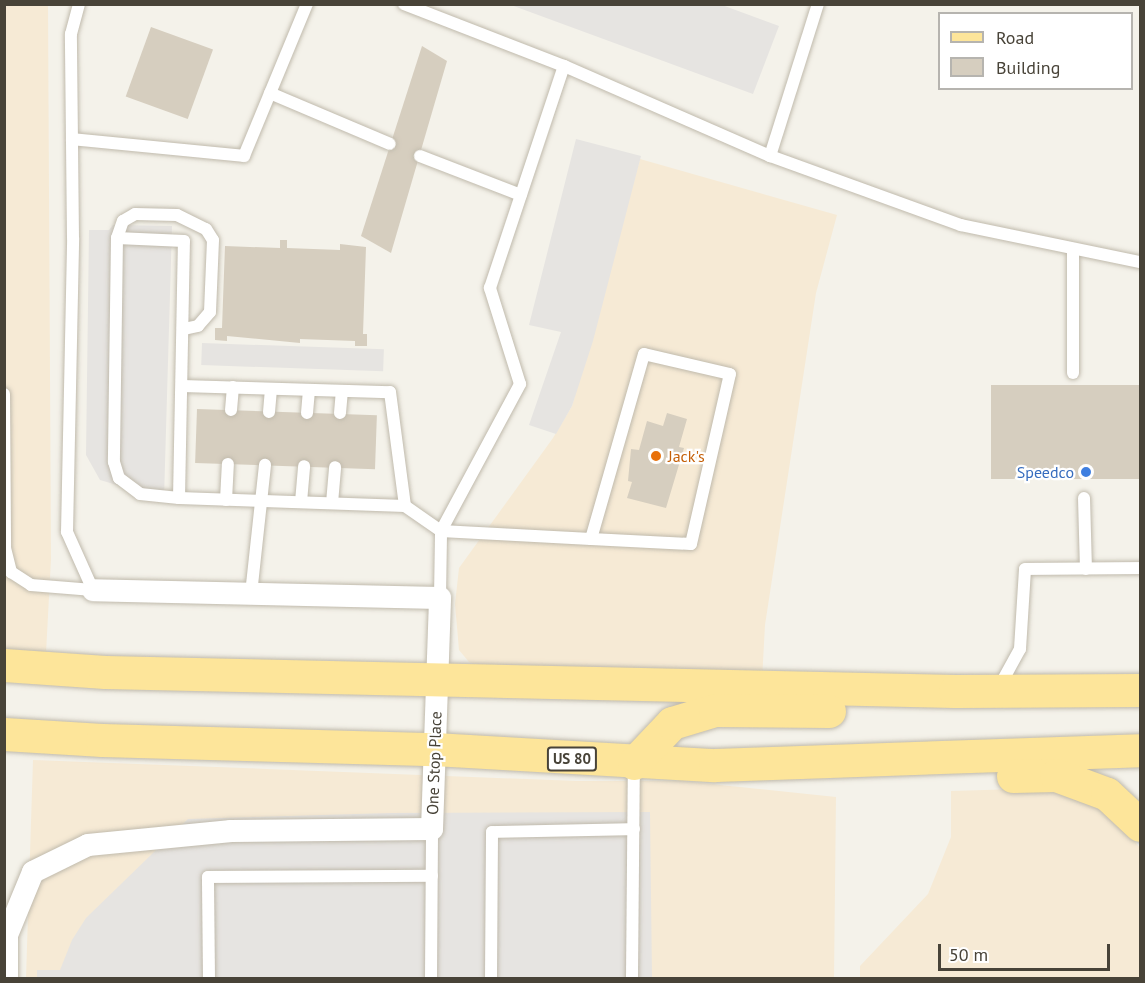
<!DOCTYPE html>
<style>
body{margin:0}
#map{position:relative;width:1145px;height:983px;overflow:hidden;background:#f4f2ea;font-family:"PT Sans",sans-serif}
div>[style]{position:absolute}
[style*='--x']{left:calc(var(--x)*1px);top:calc(var(--y)*1px);width:calc(var(--w)*1px);rotate:calc(var(--a)*1deg)}
.commercial>*{inset:0;background:#f6ead5}
.parking>*{inset:0;background:#e6e4e1;transform-origin:0 0}
.building>*{inset:0;background:#d6cebf;transform-origin:0 0}
.roads{filter:drop-shadow(0 0 2px #c0baac) drop-shadow(0 0 2px #c0baac)}
.service>*{height:12px;margin:-6px;padding:0 6px;transform-origin:6px;border-radius:6px;background:#fff}
.minor>*{height:22px;margin:-11px;padding:0 11px;transform-origin:11px;border-radius:11px;background:#fff}
.primary>*{height:33px;margin:-16.5px;padding:0 16.5px;transform-origin:16.5px;border-radius:16.5px;background:#fde59a}
.dots>*{width:16px;height:16px;translate:-50% -50%;box-sizing:border-box;border:3px solid #fff;border-radius:50%}
span{translate:-50% -50%;white-space:nowrap;text-align:center;line-height:1.15;-webkit-text-stroke:4.5px #fff;paint-order:stroke}
.shield-label span{padding:2px 4px;background:#fff;border:2px solid;border-radius:4px;-webkit-text-stroke-width:0}
.shield-label{font-size:15px;color:#484338;font-weight:700}
.food-label{font-size:16px;color:#c56008}
.left{translate:0 -50%;text-align:left}
.shop-label{font-size:16px;color:#366cbe}
.right{translate:-100% -50%;text-align:right}
.street-label{font-size:16px;color:#484338}
.frame{position:absolute;inset:0;border:6px solid #484338;pointer-events:none}
.legend{position:absolute;left:938px;top:12px;width:195px;height:78px;box-sizing:border-box;background:#fff;border:2px solid #b6b4af;margin:0;padding:8px 10px;list-style:none;font-size:18px;color:#484338}
.legend li{display:flex;align-items:center;gap:12px;height:30px}
.legend b{width:30px;border:2px solid #b6b4af}
.scale{position:absolute;left:938px;top:944px;width:172px;height:27px;box-sizing:border-box;border:3px solid #484338;border-top:0;padding-left:8px;font-size:18px;line-height:21px;white-space:nowrap;color:#484338;-webkit-text-stroke:4px #fff;paint-order:stroke}
</style>
<div id="map">
<div class="commercial">
<i style="clip-path:polygon(4px 5px,48px 5px,51px 559px,46px 653px,5px 650px)"></i>
<i style="clip-path:polygon(640px 159px,837px 215px,816px 293px,765px 625px,762px 680px,489px 672px,469px 662px,459px 650px,455px 604px,459px 568px,553px 438px,572px 406px)"></i>
<i style="clip-path:polygon(33px 760px,577px 781px,682px 781px,836px 797px,834px 978px,26px 978px)"></i>
<i style="clip-path:polygon(1021px 789px,1058px 791px,1086px 802px,1116px 819px,1140px 848px,1140px 978px,860px 978px,860px 966px,928px 894px,951px 837px,951px 791px)"></i>
</div>
<div class="parking">
<i style="clip-path:polygon(511px 5px,722px 5px,779px 26px,753px 94px)"></i>
<i style="clip-path:polygon(576px 139px,641px 156px,593px 341px,572px 406px,556px 434px,529px 425px,561px 332px,529px 325px)"></i>
<i style="clip-path:polygon(113px 225px,172px 226px,164px 499px,100px 480px,86px 455px,89px 230px,109px 230px)"></i>
<i style="left:202px;top:343px;width:182px;height:22px;rotate:2deg"></i>
<i style="clip-path:polygon(650px 812px,652px 978px,37px 978px,37px 970px,60px 970px,72px 940px,86px 918px,188px 819px,390px 813px)"></i>
</div>
<div class="building">
<i style="left:151px;top:27px;width:66px;height:74px;rotate:20deg"></i>
<i style="clip-path:polygon(422px 46px,447px 61px,391px 253px,361px 236px)"></i>
<i style="clip-path:polygon(280px 240px,287px 240px,287px 248px,340px 250px,340px 244px,366px 247px,363px 334px,367px 334px,367px 346px,355px 346px,355px 341px,300px 339px,300px 343px,227px 336px,227px 341px,215px 340px,215px 328px,222px 328px,225px 246px,280px 248px)"></i>
<i style="left:1140px;top:385px;width:94px;height:149px;rotate:90deg"></i>
<i style="left:197px;top:409px;width:180px;height:54px;rotate:2deg"></i>
<i style="clip-path:polygon(667px 413px,687px 419px,679px 447px,684px 448px,666px 508px,627px 498px,632px 482px,628px 481px,631px 449px,639px 450px,647px 421px,663px 426px)"></i>
</div>
<div class="roads">
<div class="service">
<i style="--x:404;--y:4;--w:172;--a:21.2"></i>
<i style="--x:564;--y:66;--w:225;--a:23.6"></i>
<i style="--x:770;--y:156;--w:159;--a:-72.5"></i>
<i style="--x:270;--y:93;--w:130;--a:23"></i>
<i style="--x:72;--y:139;--w:173;--a:5.6"></i>
<i style="--x:244;--y:156;--w:165;--a:-67.5"></i>
<i style="--x:420;--y:156;--w:108;--a:21.1"></i>
<i style="--x:770;--y:156;--w:203;--a:19.9"></i>
<i style="--x:961;--y:225;--w:183;--a:11.7"></i>
<i style="--x:117;--y:238;--w:18;--a:-71"></i>
<i style="--x:123;--y:221;--w:14;--a:-30"></i>
<i style="--x:135;--y:214;--w:42;--a:1.4"></i>
<i style="--x:177;--y:215;--w:32;--a:26"></i>
<i style="--x:206;--y:229;--w:13;--a:58"></i>
<i style="--x:213;--y:240;--w:72;--a:92.4"></i>
<i style="--x:210;--y:312;--w:18;--a:131"></i>
<i style="--x:198;--y:326;--w:14;--a:168"></i>
<i style="--x:1073;--y:251;--w:122;--a:90"></i>
<i style="--x:182;--y:386;--w:208;--a:1.7"></i>
<i style="--x:390;--y:392;--w:115;--a:82.5"></i>
<i style="--x:4;--y:394;--w:154;--a:89.6"></i>
<i style="--x:5;--y:548;--w:25;--a:76"></i>
<i style="--x:11;--y:572;--w:24;--a:33"></i>
<i style="--x:31;--y:585;--w:62;--a:4.6"></i>
<i style="--x:93;--y:590;--w:64;--a:-114.1"></i>
<i style="--x:67;--y:532;--w:294;--a:-88.8"></i>
<i style="--x:73;--y:238;--w:204;--a:-90.6"></i>
<i style="--x:71;--y:34;--w:31;--a:-75"></i>
<i style="--x:231;--y:410;--w:23;--a:-85"></i>
<i style="--x:269;--y:412;--w:23;--a:-85"></i>
<i style="--x:307;--y:413;--w:23;--a:-85"></i>
<i style="--x:340;--y:413;--w:22;--a:-85"></i>
<i style="--x:179;--y:498;--w:257;--a:-88.9"></i>
<i style="--x:184;--y:241;--w:67;--a:-177.4"></i>
<i style="--x:117;--y:238;--w:224;--a:90.8"></i>
<i style="--x:114;--y:462;--w:17;--a:73"></i>
<i style="--x:119;--y:478;--w:26;--a:37"></i>
<i style="--x:140;--y:494;--w:39;--a:6"></i>
<i style="--x:179;--y:498;--w:226;--a:2"></i>
<i style="--x:405;--y:506;--w:44;--a:34.8"></i>
<i style="--x:441;--y:531;--w:150;--a:3.1"></i>
<i style="--x:591;--y:539;--w:100;--a:2.9"></i>
<i style="--x:691;--y:544;--w:174;--a:-77.1"></i>
<i style="--x:730;--y:374;--w:88;--a:-166.9"></i>
<i style="--x:644;--y:354;--w:192;--a:106"></i>
<i style="--x:1084;--y:498;--w:71;--a:88.4"></i>
<i style="--x:226;--y:500;--w:36;--a:-87"></i>
<i style="--x:301;--y:502;--w:36;--a:-85"></i>
<i style="--x:332;--y:503;--w:36;--a:-85"></i>
<i style="--x:251;--y:594;--w:130;--a:-83.8"></i>
<i style="--x:440;--y:598;--w:67;--a:-89.1"></i>
<i style="--x:441;--y:531;--w:167;--a:-61.7"></i>
<i style="--x:520;--y:384;--w:101;--a:-107.4"></i>
<i style="--x:490;--y:288;--w:234;--a:-71.6"></i>
<i style="--x:998;--y:689;--w:46;--a:-61.2"></i>
<i style="--x:1020;--y:649;--w:80;--a:-86.4"></i>
<i style="--x:1025;--y:569;--w:115;--a:-0.5"></i>
<i style="--x:209;--y:978;--w:101;--a:-90.6"></i>
<i style="--x:208;--y:877;--w:224;--a:-0.3"></i>
<i style="--x:431;--y:978;--w:149;--a:-89.6"></i>
<i style="--x:491;--y:978;--w:146;--a:-89.6"></i>
<i style="--x:492;--y:832;--w:142;--a:-1.2"></i>
<i style="--x:632;--y:978;--w:214;--a:-89.5"></i>
</div>
<div class="minor">
<i style="--x:7;--y:978;--w:43;--a:-90"></i>
<i style="--x:7;--y:935;--w:68;--a:-67.6"></i>
<i style="--x:33;--y:872;--w:61;--a:-26.1"></i>
<i style="--x:88;--y:845;--w:144;--a:-5.6"></i>
<i style="--x:231;--y:831;--w:201;--a:-0.6"></i>
<i style="--x:432;--y:829;--w:231;--a:-88"></i>
<i style="--x:440;--y:598;--w:347;--a:-178.7"></i>
</div>
<div class="primary">
<i style="--x:4;--y:665;--w:101;--a:4"></i>
<i style="--x:105;--y:672;--w:850;--a:1.28"></i>
<i style="--x:955;--y:691;--w:185;--a:-0.3"></i>
<i style="--x:4;--y:734;--w:98;--a:3.5"></i>
<i style="--x:102;--y:740;--w:332;--a:1.6"></i>
<i style="--x:434;--y:749;--w:281;--a:3.3"></i>
<i style="--x:715;--y:765;--w:425;--a:-2"></i>
<i style="--x:634;--y:763;--w:55;--a:-46.5"></i>
<i style="--x:672;--y:723;--w:45;--a:-16.8"></i>
<i style="--x:715;--y:710;--w:114;--a:0.5"></i>
<i style="--x:1013;--y:776;--w:43;--a:-1.3"></i>
<i style="--x:1056;--y:775;--w:54;--a:20.4"></i>
<i style="--x:1107;--y:794;--w:45;--a:43.2"></i>
</div>
</div>
<div class="dots">
<i style="left:656px;top:456px;background:#e8710a"></i>
<i style="left:1086px;top:472px;background:#3f7fe0"></i>
</div>
<div class="shield-label">
<span style="left:572px;top:759px">US 80</span>
</div>
<div class="food-label">
<span class="left" style="left:668px;top:456px">Jack's</span>
</div>
<div class="shop-label">
<span class="right" style="left:1074px;top:472px">Speedco</span>
</div>
<div class="street-label">
<span style="left:434px;top:763px;rotate:-88deg">One Stop Place</span>
</div>
<div class="frame"></div>
<ul class="legend">
<li><b style="height:8px;background:#fde59a"></b>Road</li>
<li><b style="height:16px;background:#d6cebf"></b>Building</li>
</ul>
<div class="scale">50 m</div>
</div>
